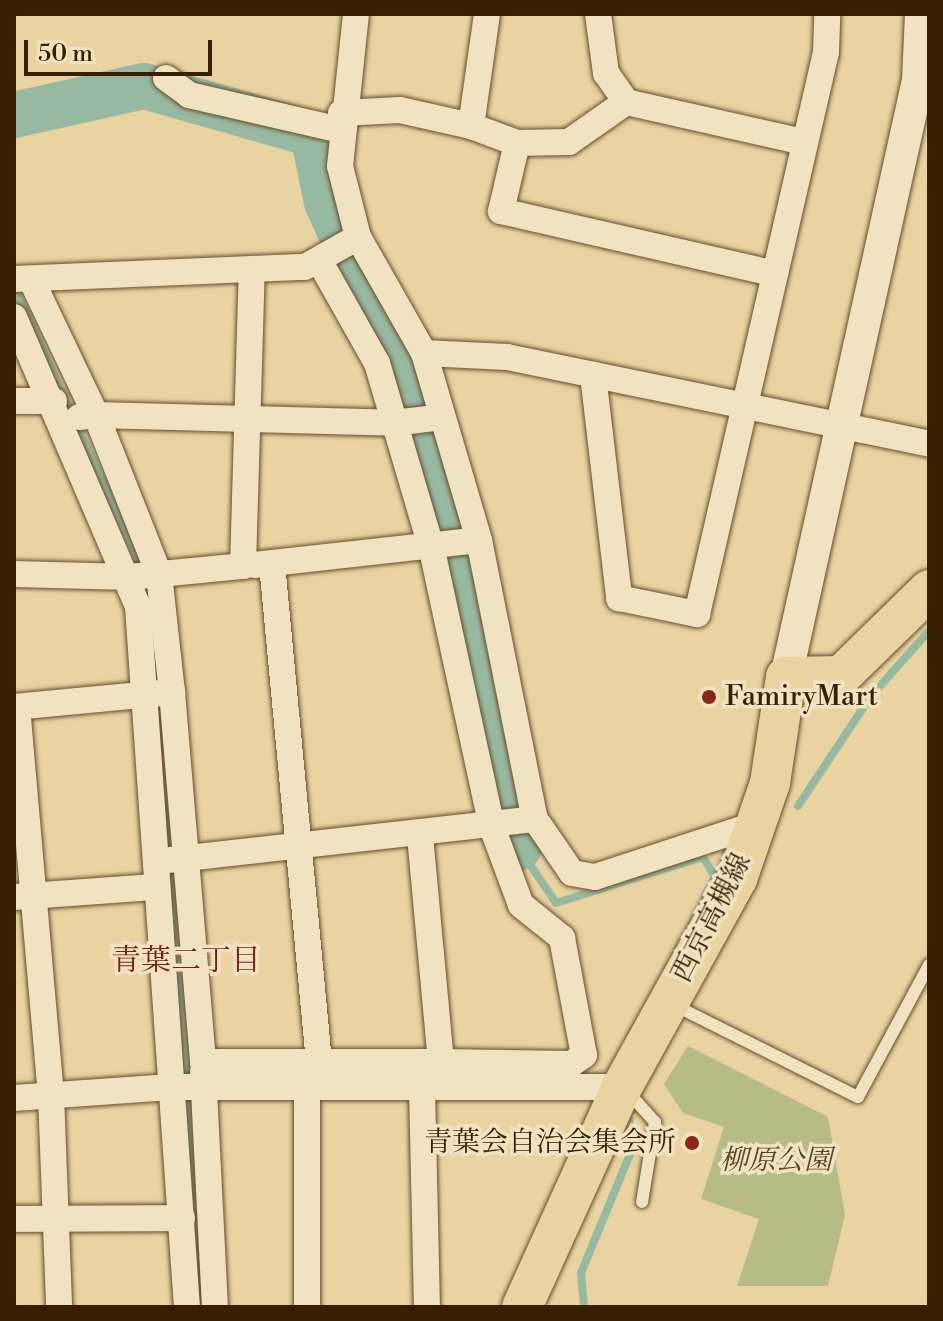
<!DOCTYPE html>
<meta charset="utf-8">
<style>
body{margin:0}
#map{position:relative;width:943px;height:1321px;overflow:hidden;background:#e9d3a1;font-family:"Libre Bodoni","Noto Serif JP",serif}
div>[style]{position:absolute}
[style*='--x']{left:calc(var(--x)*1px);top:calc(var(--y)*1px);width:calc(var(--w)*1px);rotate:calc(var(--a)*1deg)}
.green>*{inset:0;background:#b5bc85}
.stream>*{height:8px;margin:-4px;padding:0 4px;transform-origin:4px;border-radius:4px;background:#98b9a1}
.river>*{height:46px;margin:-23px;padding:0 23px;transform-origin:23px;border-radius:23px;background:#98b9a1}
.roads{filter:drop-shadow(0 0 2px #644c2a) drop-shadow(0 0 2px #644c2a)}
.service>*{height:12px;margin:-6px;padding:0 6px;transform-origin:6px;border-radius:6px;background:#f1e2c2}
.minor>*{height:26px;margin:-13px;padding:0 13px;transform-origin:13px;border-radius:13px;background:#f1e2c2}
.tertiary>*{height:32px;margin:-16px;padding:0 16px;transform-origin:16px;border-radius:16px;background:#f1e2c2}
.primary>*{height:40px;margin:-20px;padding:0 20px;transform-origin:20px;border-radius:20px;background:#e9d3a1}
.dots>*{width:22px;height:22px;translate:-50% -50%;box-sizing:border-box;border:4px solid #f1e2c2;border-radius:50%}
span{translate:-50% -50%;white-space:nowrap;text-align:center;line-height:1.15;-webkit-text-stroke:7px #f1e2c2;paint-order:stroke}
.poi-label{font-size:28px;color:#381f02}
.left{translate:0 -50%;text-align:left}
.right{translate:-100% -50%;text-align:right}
.street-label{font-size:28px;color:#381f02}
.park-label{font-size:28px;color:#574623;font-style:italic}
.neighbourhood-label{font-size:30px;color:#7a1f14}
.frame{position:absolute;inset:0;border:16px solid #381f02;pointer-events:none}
.scale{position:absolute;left:24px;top:40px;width:188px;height:36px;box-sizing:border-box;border:4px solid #381f02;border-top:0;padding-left:10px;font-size:24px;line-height:28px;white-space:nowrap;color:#381f02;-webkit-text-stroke:6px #f1e2c2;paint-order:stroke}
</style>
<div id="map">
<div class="green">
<i style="clip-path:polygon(688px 1046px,828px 1117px,845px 1215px,828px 1286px,737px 1286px,759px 1219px,701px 1199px,724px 1127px,683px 1113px,664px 1084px)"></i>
</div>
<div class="stream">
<i style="--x:14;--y:287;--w:321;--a:65.5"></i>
<i style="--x:147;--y:579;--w:29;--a:86"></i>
<i style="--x:165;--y:805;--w:394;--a:85.3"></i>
<i style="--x:798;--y:806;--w:132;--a:-56.4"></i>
<i style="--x:871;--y:696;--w:87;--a:-48.3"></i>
<i style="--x:519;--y:848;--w:66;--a:56.1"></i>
<i style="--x:556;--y:903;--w:154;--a:-17.4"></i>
<i style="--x:703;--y:857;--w:23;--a:59"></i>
<i style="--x:715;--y:877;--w:21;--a:119"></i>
<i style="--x:584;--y:1307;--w:34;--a:-95"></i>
<i style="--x:581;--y:1273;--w:134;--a:-67.6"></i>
<i style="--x:632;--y:1149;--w:31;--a:-96"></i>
</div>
<div class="river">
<i style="--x:14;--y:115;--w:133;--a:-12.6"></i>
<i style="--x:144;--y:86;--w:176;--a:15.9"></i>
<i style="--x:313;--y:134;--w:69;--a:78.4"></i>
<i style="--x:327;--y:202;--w:224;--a:66.1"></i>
<i style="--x:418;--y:407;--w:452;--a:77.1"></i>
</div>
<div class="roads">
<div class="service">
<i style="--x:672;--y:1004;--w:208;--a:26.6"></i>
<i style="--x:858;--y:1097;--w:150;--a:-61.7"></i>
<i style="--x:627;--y:1091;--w:42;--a:47.9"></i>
<i style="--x:655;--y:1122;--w:81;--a:99.2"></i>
</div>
<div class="minor">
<i style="--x:356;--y:14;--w:153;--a:96"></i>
<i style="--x:340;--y:166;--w:73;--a:75.8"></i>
<i style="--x:358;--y:237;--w:133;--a:60.4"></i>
<i style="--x:424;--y:353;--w:195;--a:73.6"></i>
<i style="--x:479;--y:540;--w:285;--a:78.7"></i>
<i style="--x:535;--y:819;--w:65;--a:55.6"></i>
<i style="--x:572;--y:873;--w:23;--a:10"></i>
<i style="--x:595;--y:877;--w:170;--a:-18.1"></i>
<i style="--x:487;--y:14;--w:113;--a:98.1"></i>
<i style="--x:471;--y:126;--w:49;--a:20.3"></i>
<i style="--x:517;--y:143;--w:52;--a:-1.1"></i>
<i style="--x:569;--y:142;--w:70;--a:-35.1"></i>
<i style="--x:598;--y:14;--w:60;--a:82.3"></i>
<i style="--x:606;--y:73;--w:35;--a:55"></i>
<i style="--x:626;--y:102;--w:182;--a:12.7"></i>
<i style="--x:166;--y:78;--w:29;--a:36"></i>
<i style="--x:189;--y:95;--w:156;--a:13"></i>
<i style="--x:341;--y:113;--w:59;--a:-2.9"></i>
<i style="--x:400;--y:110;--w:73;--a:12.7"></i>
<i style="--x:517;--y:143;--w:70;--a:103.2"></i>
<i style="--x:501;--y:211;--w:281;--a:12.9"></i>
<i style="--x:320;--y:262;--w:116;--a:60.6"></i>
<i style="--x:377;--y:363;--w:195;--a:73.6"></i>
<i style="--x:432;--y:550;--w:283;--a:77.8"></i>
<i style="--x:492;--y:827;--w:83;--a:69.6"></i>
<i style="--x:521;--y:905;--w:53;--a:38.8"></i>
<i style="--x:562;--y:938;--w:119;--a:79.4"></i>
<i style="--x:584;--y:1055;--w:16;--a:145"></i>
<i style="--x:571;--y:1064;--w:130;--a:-179.1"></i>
<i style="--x:14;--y:279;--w:291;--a:-2.4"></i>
<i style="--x:305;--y:267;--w:61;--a:-29.5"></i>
<i style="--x:31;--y:279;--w:151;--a:64.5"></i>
<i style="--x:96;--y:415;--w:17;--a:173"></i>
<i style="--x:14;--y:317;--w:315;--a:66.8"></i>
<i style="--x:138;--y:607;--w:702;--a:86"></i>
<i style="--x:424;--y:353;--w:83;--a:2.8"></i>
<i style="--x:507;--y:357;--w:431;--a:11.6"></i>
<i style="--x:593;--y:375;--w:225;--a:83.3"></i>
<i style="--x:619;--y:598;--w:80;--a:11.6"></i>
<i style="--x:697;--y:614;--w:577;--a:-77.07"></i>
<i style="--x:826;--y:52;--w:38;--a:-88"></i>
<i style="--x:14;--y:401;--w:40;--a:0"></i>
<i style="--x:272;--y:564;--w:500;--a:84.61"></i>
<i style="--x:319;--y:1062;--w:122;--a:0"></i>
<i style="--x:441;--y:1062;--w:228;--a:-95.3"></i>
<i style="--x:254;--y:565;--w:226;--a:-6.3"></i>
<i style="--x:14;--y:574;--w:116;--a:1.5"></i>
<i style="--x:130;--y:577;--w:114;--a:-5.6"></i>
<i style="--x:243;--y:566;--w:296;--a:-88.3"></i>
<i style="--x:172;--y:692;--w:371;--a:85.2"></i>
<i style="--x:203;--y:1062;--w:116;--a:0"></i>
<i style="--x:14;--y:707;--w:159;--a:-5.4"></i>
<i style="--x:172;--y:692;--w:119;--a:-96.3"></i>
<i style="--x:159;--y:574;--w:171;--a:-111.6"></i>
<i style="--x:96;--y:415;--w:298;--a:1.5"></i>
<i style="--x:394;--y:423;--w:48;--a:-7.1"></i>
<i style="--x:17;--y:707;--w:389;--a:85"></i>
<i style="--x:51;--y:1095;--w:212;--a:87.8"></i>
<i style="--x:170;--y:860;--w:367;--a:-6.4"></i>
<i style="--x:14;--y:897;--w:141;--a:-4.1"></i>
<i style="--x:203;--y:1071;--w:236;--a:87.1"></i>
<i style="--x:422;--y:1088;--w:219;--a:88.7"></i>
<i style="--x:14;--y:1098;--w:157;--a:-4"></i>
<i style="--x:171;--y:1087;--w:451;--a:0"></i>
<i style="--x:14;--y:1219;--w:168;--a:-0.3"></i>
<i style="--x:307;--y:1307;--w:217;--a:-90"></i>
</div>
<div class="tertiary">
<i style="--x:786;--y:677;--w:611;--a:-77.53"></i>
<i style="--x:918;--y:80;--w:66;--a:-87.4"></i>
</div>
<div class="primary">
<i style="--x:522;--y:1307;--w:242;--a:-65.6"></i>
<i style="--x:622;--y:1087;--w:238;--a:-61.1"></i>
<i style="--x:737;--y:879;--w:102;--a:-71"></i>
<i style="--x:770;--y:783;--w:107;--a:-81.4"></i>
<i style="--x:786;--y:677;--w:55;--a:-1"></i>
<i style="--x:841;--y:676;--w:123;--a:-44.3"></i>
</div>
</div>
<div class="dots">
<i style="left:709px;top:697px;background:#8f2418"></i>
<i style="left:692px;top:1143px;background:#8f2418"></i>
</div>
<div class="poi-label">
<span class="left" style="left:725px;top:697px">FamiryMart</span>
<span class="right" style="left:676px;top:1143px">青葉会自治会集会所</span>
</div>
<div class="street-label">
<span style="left:712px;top:918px;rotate:-63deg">西京高槻線</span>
</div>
<div class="park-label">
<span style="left:776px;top:1161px">柳原公園</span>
</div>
<div class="neighbourhood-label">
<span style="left:186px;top:961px">青葉二丁目</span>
</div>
<div class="frame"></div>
<div class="scale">50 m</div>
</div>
